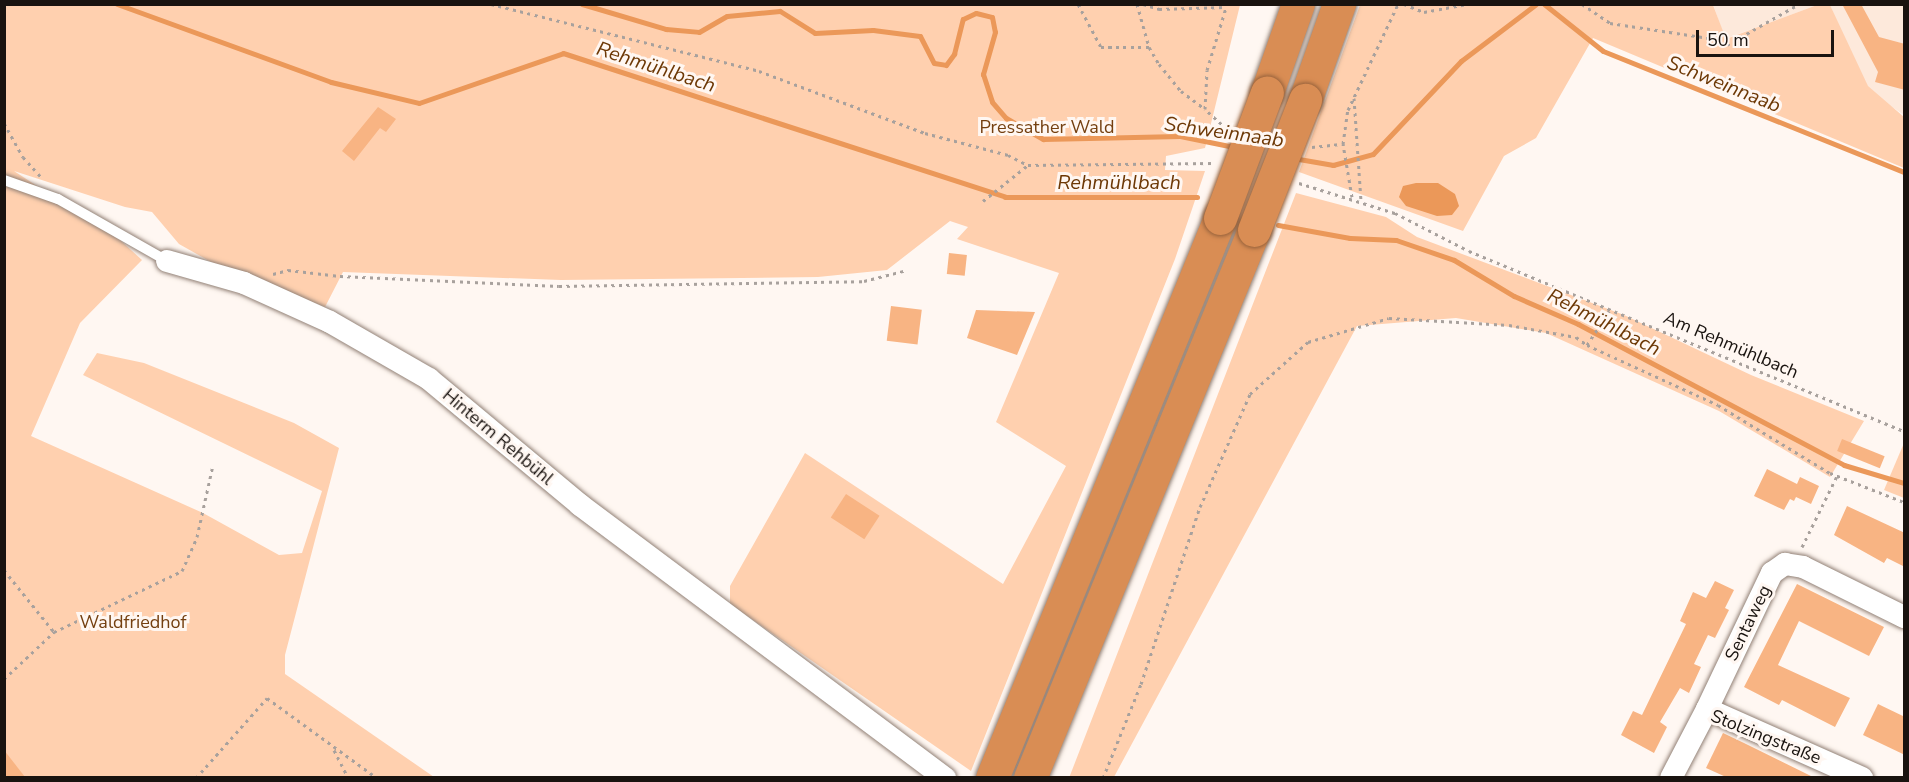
<!DOCTYPE html>
<meta charset="utf-8">
<style>
body{margin:0}
#map{position:relative;width:1909px;height:782px;overflow:hidden;background:#fff7f2;font-family:"Nunito Sans",sans-serif}
div>[style]{position:absolute}
[style*='--x']{left:calc(var(--x)*1px);top:calc(var(--y)*1px);width:calc(var(--w)*1px);rotate:calc(var(--a)*1deg)}
.built>*{inset:0;background:#fde9db}
.green>*{inset:0;background:#ffd0af}
.water>*{inset:0;background:#eb9859}
.stream>*{height:5px;margin:-2.5px;padding:0 2.5px;transform-origin:2.5px;border-radius:2.5px;background:#eb9859}
.building>*{inset:0;background:#f8b483;transform-origin:0 0}
.path>*{height:3px;margin-top:-1.5px;transform-origin:0;background:repeating-linear-gradient(90deg,#a8a19d 0 3px,transparent 0 7.5px)}
.roads{filter:drop-shadow(0 0 2px #928176) drop-shadow(0 0 2px #928176)}
.service>*{height:10px;margin:-5px;padding:0 5px;transform-origin:5px;border-radius:5px;background:#fff}
.minor>*{height:22px;margin:-11px;padding:0 11px;transform-origin:11px;border-radius:11px;background:#fff}
.motorway>*{height:33px;margin:-16.5px;padding:0 16.5px;transform-origin:16.5px;border-radius:16.5px;background:#d98d54}
.bridges{filter:drop-shadow(0 0 2px #96623c) drop-shadow(0 0 2px #96623c)}
.motorway-bridge>*{height:33px;margin:-16.5px;padding:0 16.5px;transform-origin:16.5px;border-radius:16.5px;background:#d98d54}
span{translate:-50% -50%;white-space:nowrap;text-align:center;line-height:1.15;-webkit-text-stroke:6px #fff7f2;paint-order:stroke}
.park-label{font-size:18px;color:#743f0f}
.street-label{font-size:18px;color:#19130f}
.water-label{font-size:20px;color:#6d3805;font-style:italic}
.frame{position:absolute;inset:0;border:6px solid #19130f;pointer-events:none}
.scale{position:absolute;left:1696px;top:30px;width:138px;height:27px;box-sizing:border-box;border:3px solid #19130f;border-top:0;padding-left:8px;font-size:18px;line-height:21px;white-space:nowrap;color:#19130f;-webkit-text-stroke:4px #fff7f2;paint-order:stroke}
</style>
<div id="map">
<div class="built">
<i style="clip-path:polygon(1713px 4px,1817px 5px,1725px 39px)"></i>
<i style="clip-path:polygon(1830px 5px,1904px 5px,1904px 115px,1864px 88px)"></i>
</div>
<div class="green">
<i style="clip-path:polygon(5px 5px,1240px 5px,1205px 148px,1166px 156px,1165px 170px,1205px 171px,1175px 259px,971px 771px,730px 604px,730px 586px,805px 453px,1003px 584px,1066px 466px,996px 422px,1059px 273px,957px 239px,968px 227px,950px 221px,887px 270px,818px 277px,561px 280px,343px 272px,325px 307px,211px 262px,179px 244px,152px 212px,125px 207px,14px 171px,120px 240px,142px 260px,80px 323px,31px 436px,203px 513px,279px 555px,302px 553px,322px 491px,83px 375px,97px 353px,144px 363px,294px 423px,339px 448px,285px 655px,285px 674px,434px 777px,5px 778px)"></i>
<i style="clip-path:polygon(1360px 5px,1713px 5px,1726px 39px,1817px 5px,1830px 5px,1868px 86px,1904px 117px,1904px 168px,1593px 38px,1536px 138px,1504px 156px,1463px 231px,1299px 172px)"></i>
<i style="clip-path:polygon(1296px 193px,1386px 217px,1417px 237px,1624px 315px,1751px 375px,1864px 421px,1830px 477px,1719px 411px,1546px 333px,1456px 318px,1357px 326px,1114px 777px,1069px 778px)"></i>
<i style="clip-path:polygon(1904px 443px,1904px 498px,1884px 490px)"></i>
</div>
<div class="water">
<i style="clip-path:polygon(1416px 183px,1438px 183px,1455px 194px,1459px 206px,1452px 215px,1437px 216px,1406px 206px,1399px 197px,1403px 186px)"></i>
</div>
<div class="stream">
<i style="--x:117;--y:4;--w:228;--a:20"></i>
<i style="--x:331;--y:82;--w:90;--a:13.4"></i>
<i style="--x:419;--y:103;--w:152;--a:-19.1"></i>
<i style="--x:563;--y:53;--w:465;--a:18"></i>
<i style="--x:1005;--y:197;--w:192;--a:0"></i>
<i style="--x:582;--y:4;--w:88;--a:16.6"></i>
<i style="--x:666;--y:29;--w:33;--a:5"></i>
<i style="--x:699;--y:32;--w:32;--a:-30"></i>
<i style="--x:727;--y:16;--w:53;--a:-5.4"></i>
<i style="--x:780;--y:11;--w:41;--a:32.2"></i>
<i style="--x:815;--y:33;--w:58;--a:-3"></i>
<i style="--x:873;--y:30;--w:47;--a:7.3"></i>
<i style="--x:920;--y:36;--w:30;--a:63"></i>
<i style="--x:934;--y:63;--w:12;--a:9"></i>
<i style="--x:946;--y:65;--w:14;--a:-54"></i>
<i style="--x:954;--y:54;--w:36;--a:-76"></i>
<i style="--x:963;--y:19;--w:14;--a:-25"></i>
<i style="--x:976;--y:13;--w:16;--a:14"></i>
<i style="--x:992;--y:17;--w:15;--a:79"></i>
<i style="--x:995;--y:32;--w:44;--a:105.9"></i>
<i style="--x:983;--y:74;--w:29;--a:72"></i>
<i style="--x:992;--y:102;--w:21;--a:49"></i>
<i style="--x:1006;--y:118;--w:43;--a:29.6"></i>
<i style="--x:1043;--y:139;--w:137;--a:-1.3"></i>
<i style="--x:1180;--y:136;--w:55;--a:11.5"></i>
<i style="--x:1544;--y:4;--w:75;--a:38.5"></i>
<i style="--x:1603;--y:51;--w:324;--a:21.9"></i>
<i style="--x:1293;--y:158;--w:41;--a:9.9"></i>
<i style="--x:1333;--y:165;--w:41;--a:-15.4"></i>
<i style="--x:1373;--y:154;--w:128;--a:-46.6"></i>
<i style="--x:1461;--y:61;--w:94;--a:-37.2"></i>
<i style="--x:1278;--y:225;--w:73;--a:10.2"></i>
<i style="--x:1350;--y:238;--w:46;--a:2.5"></i>
<i style="--x:1396;--y:240;--w:61;--a:19"></i>
<i style="--x:1454;--y:260;--w:70;--a:31"></i>
<i style="--x:1514;--y:296;--w:70;--a:23.6"></i>
<i style="--x:1578;--y:324;--w:301;--a:27.9"></i>
<i style="--x:1844;--y:465;--w:63;--a:16.7"></i>
</div>
<div class="building">
<i style="clip-path:polygon(1842px 4px,1861px 4px,1879px 37px,1905px 44px,1905px 90px,1875px 82px,1878px 72px)"></i>
<i style="clip-path:polygon(378px 107px,396px 119px,386px 132px,380px 128px,354px 161px,342px 151px)"></i>
<i style="left:949px;top:253px;width:18px;height:21px;rotate:6deg"></i>
<i style="left:891px;top:306px;width:31px;height:35px;rotate:7deg"></i>
<i style="clip-path:polygon(976px 310px,1035px 312px,1017px 355px,967px 338px)"></i>
<i style="left:1842px;top:439px;width:46px;height:13px;rotate:22deg"></i>
<i style="clip-path:polygon(1767px 469px,1797px 484px,1800px 477px,1819px 486px,1811px 504px,1796px 497px,1794px 501px,1790px 499px,1784px 510px,1754px 496px)"></i>
<i style="left:846px;top:494px;width:40px;height:28px;rotate:33deg"></i>
<i style="clip-path:polygon(1847px 506px,1905px 533px,1905px 567px,1887px 558px,1884px 563px,1834px 535px)"></i>
<i style="clip-path:polygon(1715px 581px,1734px 590px,1725px 608px,1729px 610px,1715px 638px,1708px 635px,1694px 664px,1701px 667px,1689px 693px,1680px 688px,1660px 722px,1667px 727px,1654px 753px,1621px 735px,1633px 711px,1642px 715px,1686px 624px,1680px 621px,1693px 592px,1706px 598px)"></i>
<i style="clip-path:polygon(1797px 584px,1884px 627px,1869px 656px,1799px 621px,1778px 665px,1850px 698px,1835px 727px,1782px 700px,1779px 705px,1744px 687px)"></i>
<i style="clip-path:polygon(1878px 704px,1905px 717px,1905px 755px,1863px 735px)"></i>
<i style="clip-path:polygon(1723px 733px,1744px 743px,1813px 777px,1726px 777px,1706px 768px)"></i>
<i style="clip-path:polygon(4px 750px,25px 777px,4px 777px)"></i>
</div>
<div class="path">
<i style="--x:491;--y:4;--w:276;--a:14"></i>
<i style="--x:759;--y:71;--w:177;--a:20.5"></i>
<i style="--x:925;--y:133;--w:86;--a:14.8"></i>
<i style="--x:1008;--y:155;--w:22;--a:27"></i>
<i style="--x:1078;--y:4;--w:49;--a:61.9"></i>
<i style="--x:1101;--y:47;--w:48;--a:0"></i>
<i style="--x:1137;--y:4;--w:45;--a:74.4"></i>
<i style="--x:1149;--y:47;--w:20;--a:60"></i>
<i style="--x:1159;--y:64;--w:35;--a:51"></i>
<i style="--x:1181;--y:91;--w:30;--a:37"></i>
<i style="--x:1143;--y:4;--w:17;--a:17"></i>
<i style="--x:1159;--y:9;--w:67;--a:-1.7"></i>
<i style="--x:1404;--y:4;--w:22;--a:22"></i>
<i style="--x:1424;--y:12;--w:44;--a:-10.5"></i>
<i style="--x:1582;--y:4;--w:34;--a:34"></i>
<i style="--x:1610;--y:23;--w:100;--a:8.6"></i>
<i style="--x:1709;--y:38;--w:19;--a:21"></i>
<i style="--x:1727;--y:45;--w:83;--a:-29.7"></i>
<i style="--x:1354;--y:98;--w:103;--a:86.1"></i>
<i style="--x:4;--y:123;--w:39;--a:61"></i>
<i style="--x:23;--y:157;--w:28;--a:48"></i>
<i style="--x:1227;--y:129;--w:30;--a:-138"></i>
<i style="--x:1205;--y:109;--w:39;--a:-87"></i>
<i style="--x:1207;--y:70;--w:69;--a:-73.1"></i>
<i style="--x:1312;--y:147;--w:31;--a:-6"></i>
<i style="--x:1299;--y:183;--w:101;--a:17.4"></i>
<i style="--x:1395;--y:213;--w:83;--a:27.2"></i>
<i style="--x:1469;--y:251;--w:471;--a:22.5"></i>
<i style="--x:1352;--y:197;--w:54;--a:-99.6"></i>
<i style="--x:1343;--y:144;--w:34;--a:-82"></i>
<i style="--x:1348;--y:110;--w:117;--a:-64.7"></i>
<i style="--x:983;--y:201;--w:58;--a:-38.7"></i>
<i style="--x:1028;--y:165;--w:186;--a:-0.6"></i>
<i style="--x:273;--y:274;--w:16;--a:-15"></i>
<i style="--x:288;--y:270;--w:52;--a:6.6"></i>
<i style="--x:340;--y:276;--w:219;--a:2.6"></i>
<i style="--x:559;--y:286;--w:305;--a:-0.9"></i>
<i style="--x:864;--y:281;--w:44;--a:-14.3"></i>
<i style="--x:1587;--y:345;--w:44;--a:-57"></i>
<i style="--x:1802;--y:547;--w:79;--a:-63.8"></i>
<i style="--x:4;--y:570;--w:80;--a:51.1"></i>
<i style="--x:4;--y:679;--w:69;--a:-43.2"></i>
<i style="--x:54;--y:632;--w:142;--a:-25.5"></i>
<i style="--x:182;--y:571;--w:37;--a:-66"></i>
<i style="--x:197;--y:537;--w:74;--a:-77.5"></i>
<i style="--x:334;--y:750;--w:31;--a:63"></i>
<i style="--x:196;--y:778;--w:107;--a:-48.4"></i>
<i style="--x:267;--y:698;--w:136;--a:36"></i>
<i style="--x:1103;--y:778;--w:101;--a:-68"></i>
<i style="--x:1141;--y:684;--w:187;--a:-71.6"></i>
<i style="--x:1200;--y:507;--w:124;--a:-66.1"></i>
<i style="--x:1250;--y:394;--w:78;--a:-41.9"></i>
<i style="--x:1308;--y:342;--w:84;--a:-16.5"></i>
<i style="--x:1389;--y:318;--w:120;--a:3.3"></i>
<i style="--x:1509;--y:325;--w:68;--a:10.2"></i>
<i style="--x:1576;--y:337;--w:14;--a:36"></i>
<i style="--x:1587;--y:345;--w:144;--a:24.6"></i>
<i style="--x:1718;--y:405;--w:131;--a:31.3"></i>
<i style="--x:1830;--y:473;--w:79;--a:21.4"></i>
</div>
<div class="roads">
<div class="service">
<i style="--x:4;--y:180;--w:57;--a:19.4"></i>
<i style="--x:58;--y:199;--w:125;--a:29.6"></i>
</div>
<div class="minor">
<i style="--x:167;--y:261;--w:80;--a:15.9"></i>
<i style="--x:244;--y:283;--w:94;--a:24.4"></i>
<i style="--x:330;--y:322;--w:114;--a:29.9"></i>
<i style="--x:429;--y:379;--w:197;--a:39.8"></i>
<i style="--x:580;--y:505;--w:456;--a:36.8"></i>
<i style="--x:1707;--y:709;--w:151;--a:-64.5"></i>
<i style="--x:1772;--y:573;--w:16;--a:-35"></i>
<i style="--x:1785;--y:564;--w:18;--a:9"></i>
<i style="--x:1803;--y:567;--w:113;--a:26.3"></i>
<i style="--x:1671;--y:778;--w:78;--a:-62.4"></i>
<i style="--x:1707;--y:709;--w:170;--a:24"></i>
</div>
<div class="motorway">
<i style="--x:1267;--y:92;--w:93;--a:-70.6"></i>
<i style="--x:1305;--y:100;--w:102;--a:-70.5"></i>
<i style="--x:992;--y:778;--w:605;--a:-67.85"></i>
<i style="--x:1030;--y:778;--w:592;--a:-67.77"></i>
</div>
</div>
<div class="bridges">
<div class="motorway-bridge">
<i style="--x:1220;--y:218;--w:134;--a:-69.5"></i>
<i style="--x:1254;--y:230;--w:140;--a:-68.6"></i>
</div>
</div>
<div class="park-label">
<span style="left:1047px;top:127px">Pressather Wald</span>
<span style="left:133px;top:622px">Waldfriedhof</span>
</div>
<div class="street-label">
<span style="left:1731px;top:345px;rotate:23deg">Am Rehmühlbach</span>
<span style="left:498px;top:437px;rotate:40deg">Hinterm Rehbühl</span>
<span style="left:1748px;top:623px;rotate:-64deg">Sentaweg</span>
<span style="left:1766px;top:737px;rotate:22deg">Stolzingstraße</span>
</div>
<div class="water-label">
<span style="left:656px;top:67px;rotate:18deg">Rehmühlbach</span>
<span style="left:1724px;top:84px;rotate:22deg">Schweinnaab</span>
<span style="left:1224px;top:132px;rotate:8deg">Schweinnaab</span>
<span style="left:1119px;top:182px">Rehmühlbach</span>
<span style="left:1604px;top:322px;rotate:27deg">Rehmühlbach</span>
</div>
<div class="frame"></div>
<div class="scale">50 m</div>
</div>
